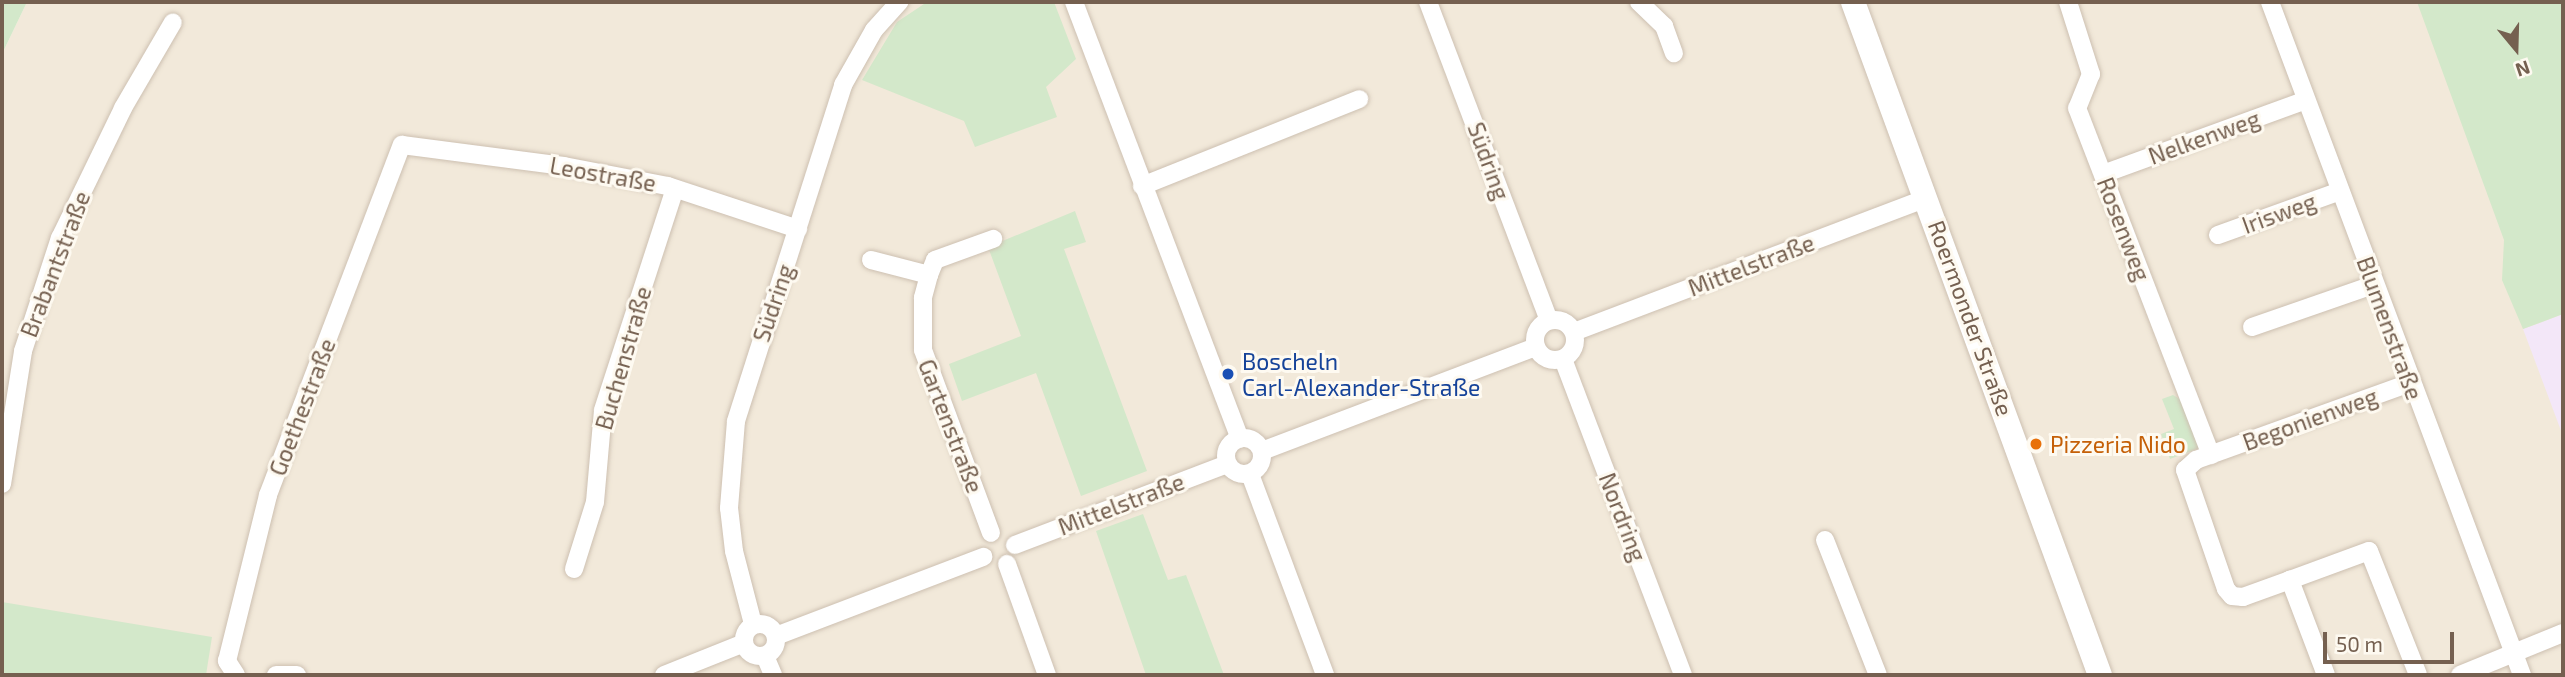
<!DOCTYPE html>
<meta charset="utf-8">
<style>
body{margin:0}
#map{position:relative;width:2565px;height:677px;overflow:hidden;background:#fbf6eb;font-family:"Exo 2",sans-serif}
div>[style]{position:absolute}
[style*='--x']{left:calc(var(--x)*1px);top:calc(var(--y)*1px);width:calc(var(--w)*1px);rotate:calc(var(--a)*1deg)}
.residential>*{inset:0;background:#f2e9da}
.education>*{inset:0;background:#f3e7f8}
.green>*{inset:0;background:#d3e8ca}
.roads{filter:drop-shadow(0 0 2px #cdc0b1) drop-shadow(0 0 2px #cdc0b1)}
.street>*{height:18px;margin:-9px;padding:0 9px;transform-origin:9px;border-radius:9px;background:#fff}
.street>.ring{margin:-9px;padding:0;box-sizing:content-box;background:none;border:18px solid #fff;border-radius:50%}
.secondary>*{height:24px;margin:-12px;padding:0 12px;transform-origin:12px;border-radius:12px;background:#fff}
.dots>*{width:19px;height:19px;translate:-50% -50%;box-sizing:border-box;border:4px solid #fefaf1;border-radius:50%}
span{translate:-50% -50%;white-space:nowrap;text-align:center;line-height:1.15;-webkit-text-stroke:6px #fefaf1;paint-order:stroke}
.street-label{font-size:23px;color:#756050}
.transit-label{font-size:23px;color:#164399}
.left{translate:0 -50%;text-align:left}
.food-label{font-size:23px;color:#c56008}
.frame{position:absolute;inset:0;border:4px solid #756050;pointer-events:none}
.north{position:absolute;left:2481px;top:14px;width:70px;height:70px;-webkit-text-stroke:5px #fefaf1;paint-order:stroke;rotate:161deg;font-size:19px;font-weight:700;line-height:28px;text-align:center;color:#756050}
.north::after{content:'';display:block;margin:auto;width:24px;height:32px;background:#756050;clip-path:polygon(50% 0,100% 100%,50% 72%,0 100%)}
.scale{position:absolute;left:2323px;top:632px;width:131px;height:32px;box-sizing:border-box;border:4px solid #756050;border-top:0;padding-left:9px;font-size:21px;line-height:24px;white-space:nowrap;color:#756050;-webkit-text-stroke:5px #fefaf1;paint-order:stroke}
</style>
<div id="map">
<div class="residential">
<i style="clip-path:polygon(27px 2px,2563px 2px,2563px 675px,2px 675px,2px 54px)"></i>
</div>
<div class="education">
<i style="clip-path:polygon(2563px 314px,2563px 436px,2523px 329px)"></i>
</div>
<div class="green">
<i style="clip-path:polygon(2px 2px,27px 2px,2px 54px)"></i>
<i style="clip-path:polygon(927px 2px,1054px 2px,1076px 59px,1046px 87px,1057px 117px,975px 147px,964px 121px,862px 80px,897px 22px)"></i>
<i style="clip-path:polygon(2417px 2px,2563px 2px,2563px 314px,2523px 329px,2502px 280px,2504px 240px)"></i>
<i style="clip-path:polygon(1075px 211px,1086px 242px,1064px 249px,1147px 471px,1081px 496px,1036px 373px,962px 401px,949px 364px,1021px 336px,988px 247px)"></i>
<i style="clip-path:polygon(2173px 395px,2186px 403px,2202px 447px,2170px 459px,2161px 434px,2174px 429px,2162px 399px)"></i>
<i style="clip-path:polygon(1143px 514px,1168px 580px,1186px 575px,1224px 675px,1146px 675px,1096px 531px)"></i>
<i style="clip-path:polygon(2px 602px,212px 637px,206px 675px,2px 675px)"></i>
</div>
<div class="roads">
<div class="street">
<i style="--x:1074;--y:2;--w:467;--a:69.2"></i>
<i style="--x:1428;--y:2;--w:340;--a:69.2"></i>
<i style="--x:1639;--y:2;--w:35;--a:44"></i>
<i style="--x:1664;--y:26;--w:29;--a:70"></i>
<i style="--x:2068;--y:2;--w:76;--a:72.3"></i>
<i style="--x:2091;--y:74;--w:37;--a:112"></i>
<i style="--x:2077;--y:108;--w:372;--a:68.9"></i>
<i style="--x:2270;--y:2;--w:719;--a:69.47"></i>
<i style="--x:2103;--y:174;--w:216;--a:-20"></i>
<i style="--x:1142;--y:186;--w:234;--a:-21.8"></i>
<i style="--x:2218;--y:235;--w:130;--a:-19.8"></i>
<i style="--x:871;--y:260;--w:60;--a:14.5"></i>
<i style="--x:929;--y:275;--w:24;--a:105"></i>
<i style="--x:923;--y:298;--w:52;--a:90"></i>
<i style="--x:923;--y:350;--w:195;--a:69.6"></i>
<i style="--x:929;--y:275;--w:16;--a:-68"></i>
<i style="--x:935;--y:260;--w:62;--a:-19.9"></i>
<i class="ring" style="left:1535px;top:320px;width:22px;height:22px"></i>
<i style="--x:2252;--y:327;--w:128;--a:-19.1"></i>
<i style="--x:1574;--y:332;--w:378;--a:-20.8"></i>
<i style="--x:1563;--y:359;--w:338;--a:69.2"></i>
<i class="ring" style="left:1226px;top:438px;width:18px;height:18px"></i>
<i style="--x:1262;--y:451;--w:293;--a:-20.8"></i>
<i style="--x:1250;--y:474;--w:215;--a:69.5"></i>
<i style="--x:2;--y:484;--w:135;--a:-81"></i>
<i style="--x:23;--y:351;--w:119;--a:-71.9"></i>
<i style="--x:60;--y:238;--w:144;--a:-64.1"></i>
<i style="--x:123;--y:108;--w:99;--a:-59.8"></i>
<i style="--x:1825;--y:540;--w:145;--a:68.6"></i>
<i style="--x:1015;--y:545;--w:227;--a:-20.9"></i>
<i style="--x:1007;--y:564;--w:118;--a:70.2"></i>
<i style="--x:574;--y:569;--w:70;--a:-72.6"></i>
<i style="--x:595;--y:502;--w:92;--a:-85"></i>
<i style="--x:603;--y:410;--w:232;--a:-72"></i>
<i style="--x:2290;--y:580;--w:84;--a:-20.2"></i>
<i style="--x:2369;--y:551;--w:133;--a:68.4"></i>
<i class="ring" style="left:744px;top:624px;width:14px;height:14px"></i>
<i style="--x:753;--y:624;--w:75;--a:-104.6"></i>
<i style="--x:734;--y:551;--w:43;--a:-96.6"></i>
<i style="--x:729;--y:508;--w:87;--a:-85.4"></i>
<i style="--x:736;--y:421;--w:353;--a:-72.3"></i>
<i style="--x:843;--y:85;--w:63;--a:-60.6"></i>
<i style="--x:874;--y:30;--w:38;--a:-48"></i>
<i style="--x:776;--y:636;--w:222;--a:-20.9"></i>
<i style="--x:765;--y:656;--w:21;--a:67"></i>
<i style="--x:236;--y:675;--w:17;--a:-123"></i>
<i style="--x:227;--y:661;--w:171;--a:-76.1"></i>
<i style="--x:268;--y:495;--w:375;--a:-69.1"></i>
<i style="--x:402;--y:145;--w:163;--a:7.4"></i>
<i style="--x:564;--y:166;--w:106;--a:10.9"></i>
<i style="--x:668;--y:186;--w:137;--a:18.3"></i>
<i style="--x:276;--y:675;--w:21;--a:0"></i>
<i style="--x:664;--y:675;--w:86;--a:-21.8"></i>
<i style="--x:2326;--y:675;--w:102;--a:-110.8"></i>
<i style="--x:2290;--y:580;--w:50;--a:160.1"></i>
<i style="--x:2243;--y:597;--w:11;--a:-175"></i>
<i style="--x:2232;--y:596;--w:9;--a:-131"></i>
<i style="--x:2226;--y:589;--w:126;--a:-109"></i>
<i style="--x:2185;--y:470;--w:15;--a:-42"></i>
<i style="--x:2196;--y:460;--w:227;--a:-19.8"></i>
<i style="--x:2460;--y:675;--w:111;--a:-22.2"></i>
</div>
<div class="secondary">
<i style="--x:1853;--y:2;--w:717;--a:69.85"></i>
</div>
</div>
<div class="dots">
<i style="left:1228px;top:374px;background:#1a4fb4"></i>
<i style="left:2036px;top:444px;background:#e8710a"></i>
</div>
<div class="street-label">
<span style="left:2204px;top:137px;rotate:-20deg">Nelkenweg</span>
<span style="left:1489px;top:161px;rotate:70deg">Südring</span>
<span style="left:603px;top:174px;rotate:10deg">Leostraße</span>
<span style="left:2279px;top:213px;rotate:-20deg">Irisweg</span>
<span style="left:2124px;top:229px;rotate:69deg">Rosenweg</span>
<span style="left:55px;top:264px;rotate:-69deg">Brabantstraße</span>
<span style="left:1751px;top:265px;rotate:-21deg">Mittelstraße</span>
<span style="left:773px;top:303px;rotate:-71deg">Südring</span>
<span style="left:1971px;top:318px;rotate:70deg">Roermonder Straße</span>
<span style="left:2390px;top:328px;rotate:70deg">Blumenstraße</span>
<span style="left:623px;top:358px;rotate:-74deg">Buchenstraße</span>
<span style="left:302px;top:407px;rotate:-69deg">Goethestraße</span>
<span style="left:2310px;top:419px;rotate:-20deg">Begonienweg</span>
<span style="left:951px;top:426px;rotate:69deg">Gartenstraße</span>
<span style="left:1121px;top:504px;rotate:-21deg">Mittelstraße</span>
<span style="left:1623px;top:517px;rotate:69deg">Nordring</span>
</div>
<div class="transit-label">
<span class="left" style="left:1242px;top:374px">Boscheln<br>Carl-Alexander-Straße</span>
</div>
<div class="food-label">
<span class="left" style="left:2050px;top:444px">Pizzeria Nido</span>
</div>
<div class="frame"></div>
<div class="north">N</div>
<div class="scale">50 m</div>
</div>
